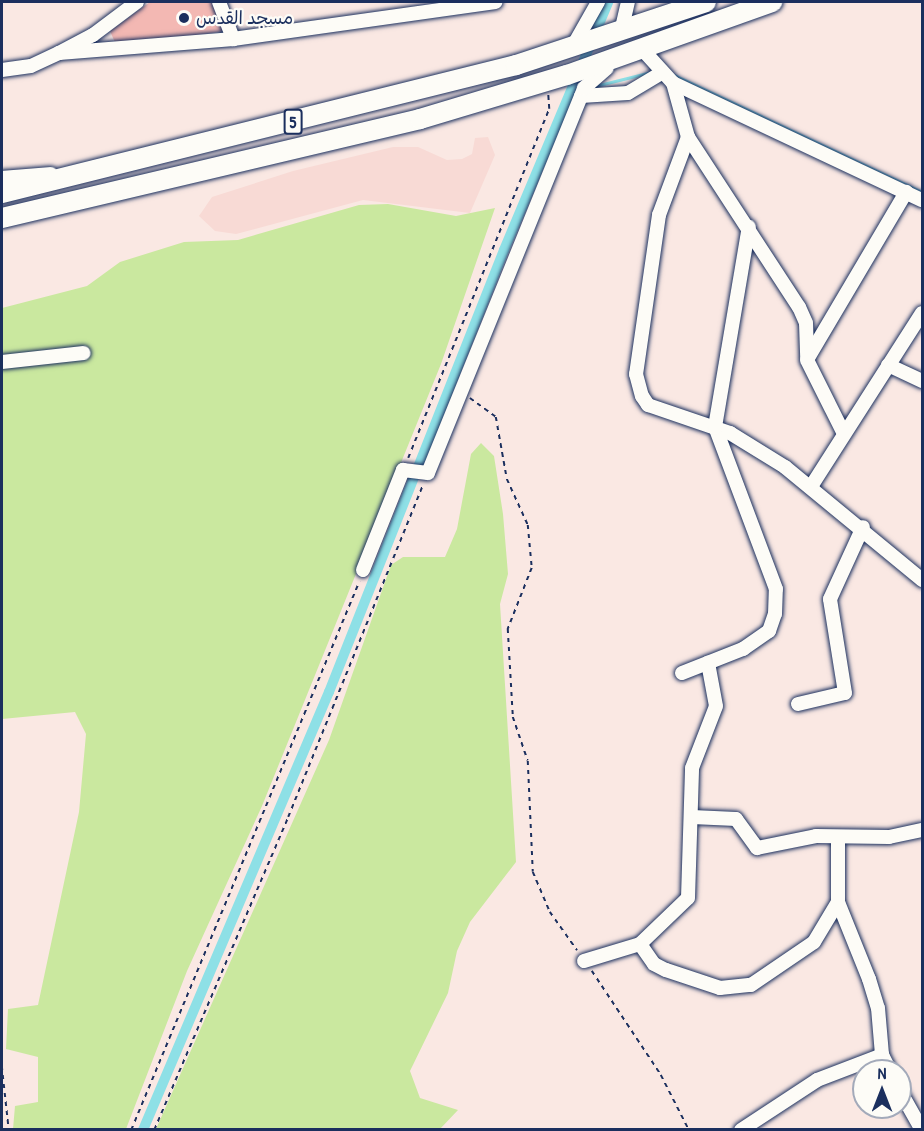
<!DOCTYPE html>
<meta charset="utf-8">
<style>
body{margin:0}
#map{position:relative;width:924px;height:1131px;overflow:hidden;background:#fae8e3;font-family:"Patrick Hand","Playpen Sans Arabic",sans-serif}
div>[style]{position:absolute}
[style*='--x']{left:calc(var(--x)*1px);top:calc(var(--y)*1px);width:calc(var(--w)*1px);rotate:calc(var(--a)*1deg)}
.built>*{inset:0;background:#f8dad5}
.green>*{inset:0;background:#cae89f}
.stream>*{height:3px;margin:-1.5px;padding:0 1.5px;transform-origin:1.5px;border-radius:1.5px;background:#8ee0e6}
.canal>*{height:10px;margin:-5px;padding:0 5px;transform-origin:5px;border-radius:5px;background:#8ee0e6}
.building>*{inset:0;background:#f3b8b3}
.path>*{height:1.5px;margin-top:-0.75px;transform-origin:0;background:repeating-linear-gradient(90deg,#1b2f5e 0 4.5px,transparent 0 9px)}
.roads{filter:drop-shadow(0 0 2px #1b2f5e) drop-shadow(0 0 2px #1b2f5e)}
.minor>*{height:14px;margin:-7px;padding:0 7px;transform-origin:7px;border-radius:7px;background:#fdfcf7}
.highway>*{height:20px;margin:-10px;padding:0 10px;transform-origin:10px;border-radius:10px;background:#fdfcf7}
.dots>*{width:16px;height:16px;translate:-50% -50%;box-sizing:border-box;border:3px solid #fdfcf7;border-radius:50%}
span{translate:-50% -50%;white-space:nowrap;text-align:center;line-height:1.15;-webkit-text-stroke:4.5px #fdfcf7;paint-order:stroke}
.shield-label span{padding:2px 4px;background:#fdfcf7;border:2px solid;border-radius:4px;-webkit-text-stroke-width:0}
.shield-label{font-size:16px;color:#1b2f5e;font-weight:700}
.poi-label{font-size:18px;color:#1b2f5e}
.left{translate:0 -50%;text-align:left}
.frame{position:absolute;inset:0;border:3px solid #1b2f5e;pointer-events:none}
.north{position:absolute;left:852px;top:1059px;width:60px;height:60px;box-sizing:border-box;background:#fdfcf7;border:2px solid #a3aaba;border-radius:50%;rotate:0deg;font-size:16px;font-weight:700;line-height:24px;text-align:center;color:#1b2f5e}
.north::after{content:'';display:block;margin:auto;width:21px;height:27px;background:#1b2f5e;clip-path:polygon(50% 0,100% 100%,50% 72%,0 100%)}
</style>
<div id="map">
<div class="built">
<i style="clip-path:polygon(488px 137px,495px 155px,470px 213px,363px 200px,236px 234px,215px 231px,199px 216px,212px 197px,293px 171px,393px 147px,418px 147px,447px 160px,462px 159px,472px 154px,475px 138px)"></i>
</div>
<div class="green">
<i style="clip-path:polygon(388px 204px,456px 216px,495px 208px,441px 364px,262px 806px,187px 971px,126px 1129px,13px 1129px,15px 1106px,38px 1102px,38px 1057px,6px 1049px,8px 1009px,38px 1005px,79px 812px,86px 734px,75px 712px,2px 719px,2px 308px,87px 286px,120px 262px,184px 242px,238px 240px,359px 205px)"></i>
<i style="clip-path:polygon(481px 443px,494px 456px,503px 514px,508px 574px,500px 604px,516px 862px,470px 922px,457px 951px,448px 993px,410px 1071px,420px 1098px,458px 1110px,440px 1129px,156px 1129px,329px 740px,391px 565px,403px 557px,445px 557px,457px 529px,471px 454px)"></i>
</div>
<div class="stream">
<i style="--x:672;--y:74;--w:276;--a:25.3"></i>
<i style="--x:595;--y:86;--w:58;--a:-14"></i>
</div>
<div class="canal">
<i style="--x:143;--y:1130;--w:476;--a:-67"></i>
<i style="--x:329;--y:692;--w:475;--a:-68.4"></i>
<i style="--x:504;--y:250;--w:269;--a:-67.2"></i>
</div>
<div class="building">
<i style="clip-path:polygon(150px 2px,214px 2px,224px 31px,117px 47px,110px 31px)"></i>
</div>
<div class="path">
<i style="--x:470;--y:398;--w:32;--a:36"></i>
<i style="--x:496;--y:417;--w:63;--a:79.9"></i>
<i style="--x:507;--y:479;--w:51;--a:65.5"></i>
<i style="--x:528;--y:525;--w:43;--a:84.7"></i>
<i style="--x:532;--y:568;--w:66;--a:111.5"></i>
<i style="--x:508;--y:629;--w:88;--a:86.7"></i>
<i style="--x:513;--y:717;--w:46;--a:71.2"></i>
<i style="--x:528;--y:761;--w:111;--a:87.4"></i>
<i style="--x:533;--y:872;--w:43;--a:67"></i>
<i style="--x:550;--y:912;--w:47;--a:54.6"></i>
<i style="--x:408;--y:458;--w:376;--a:-68"></i>
<i style="--x:549;--y:109;--w:14;--a:-94"></i>
<i style="--x:592;--y:971;--w:125;--a:56.4"></i>
<i style="--x:661;--y:1075;--w:62;--a:63"></i>
<i style="--x:2;--y:1066;--w:64;--a:83.8"></i>
<i style="--x:131;--y:1130;--w:594;--a:-67.41"></i>
<i style="--x:154;--y:1130;--w:340;--a:-66.8"></i>
<i style="--x:288;--y:817;--w:358;--a:-67.9"></i>
</div>
<div class="roads">
<div class="minor">
<i style="--x:219;--y:2;--w:40;--a:69"></i>
<i style="--x:233;--y:39;--w:265;--a:-8"></i>
<i style="--x:621;--y:32;--w:31;--a:-77"></i>
<i style="--x:572;--y:48;--w:53;--a:-60.5"></i>
<i style="--x:642;--y:49;--w:46;--a:47.6"></i>
<i style="--x:673;--y:83;--w:275;--a:25.2"></i>
<i style="--x:59;--y:53;--w:175;--a:-4.6"></i>
<i style="--x:2;--y:70;--w:29;--a:-8"></i>
<i style="--x:31;--y:66;--w:31;--a:-25"></i>
<i style="--x:59;--y:53;--w:38;--a:-28"></i>
<i style="--x:93;--y:35;--w:55;--a:-36.9"></i>
<i style="--x:673;--y:83;--w:56;--a:74.5"></i>
<i style="--x:688;--y:137;--w:203;--a:56.9"></i>
<i style="--x:799;--y:307;--w:17;--a:66"></i>
<i style="--x:806;--y:323;--w:37;--a:88"></i>
<i style="--x:807;--y:360;--w:80;--a:63.4"></i>
<i style="--x:581;--y:96;--w:47;--a:-3.7"></i>
<i style="--x:628;--y:93;--w:37;--a:-31"></i>
<i style="--x:688;--y:137;--w:83;--a:110.4"></i>
<i style="--x:659;--y:215;--w:161;--a:98.2"></i>
<i style="--x:636;--y:374;--w:23;--a:75"></i>
<i style="--x:642;--y:396;--w:11;--a:56"></i>
<i style="--x:648;--y:405;--w:87;--a:18.9"></i>
<i style="--x:730;--y:433;--w:65;--a:31.7"></i>
<i style="--x:785;--y:467;--w:178;--a:39.5"></i>
<i style="--x:2;--y:178;--w:49;--a:-4.7"></i>
<i style="--x:808;--y:358;--w:193;--a:-59.4"></i>
<i style="--x:2;--y:362;--w:82;--a:-6.3"></i>
<i style="--x:888;--y:365;--w:38;--a:25"></i>
<i style="--x:812;--y:485;--w:204;--a:-57.4"></i>
<i style="--x:363;--y:570;--w:108;--a:-68.2"></i>
<i style="--x:403;--y:470;--w:25;--a:7"></i>
<i style="--x:428;--y:473;--w:415;--a:-67.9"></i>
<i style="--x:584;--y:88;--w:30;--a:-41"></i>
<i style="--x:682;--y:673;--w:66;--a:-21.5"></i>
<i style="--x:743;--y:649;--w:32;--a:-35"></i>
<i style="--x:769;--y:631;--w:18;--a:-71"></i>
<i style="--x:775;--y:614;--w:25;--a:-88"></i>
<i style="--x:776;--y:589;--w:173;--a:-110.6"></i>
<i style="--x:715;--y:427;--w:203;--a:-80.4"></i>
<i style="--x:798;--y:704;--w:48;--a:-13.2"></i>
<i style="--x:845;--y:693;--w:95;--a:-99.1"></i>
<i style="--x:830;--y:599;--w:79;--a:-65.4"></i>
<i style="--x:692;--y:817;--w:44;--a:2.6"></i>
<i style="--x:736;--y:819;--w:36;--a:54"></i>
<i style="--x:757;--y:848;--w:60;--a:-11.5"></i>
<i style="--x:816;--y:836;--w:73;--a:0.8"></i>
<i style="--x:889;--y:837;--w:34;--a:-12"></i>
<i style="--x:838;--y:838;--w:64;--a:90"></i>
<i style="--x:838;--y:902;--w:83;--a:68.1"></i>
<i style="--x:869;--y:979;--w:30;--a:73"></i>
<i style="--x:878;--y:1008;--w:47;--a:85.1"></i>
<i style="--x:882;--y:1055;--w:18;--a:63"></i>
<i style="--x:640;--y:944;--w:24;--a:55"></i>
<i style="--x:654;--y:964;--w:13;--a:27"></i>
<i style="--x:666;--y:970;--w:57;--a:18.4"></i>
<i style="--x:720;--y:988;--w:31;--a:-6"></i>
<i style="--x:751;--y:985;--w:76;--a:-34.3"></i>
<i style="--x:814;--y:942;--w:47;--a:-59"></i>
<i style="--x:584;--y:961;--w:59;--a:-16.9"></i>
<i style="--x:640;--y:944;--w:66;--a:-43.8"></i>
<i style="--x:688;--y:898;--w:130;--a:-88.2"></i>
<i style="--x:692;--y:768;--w:66;--a:-68.8"></i>
<i style="--x:716;--y:706;--w:44;--a:-100.5"></i>
<i style="--x:900;--y:1091;--w:45;--a:60.6"></i>
<i style="--x:741;--y:1130;--w:91;--a:-33.3"></i>
<i style="--x:817;--y:1080;--w:70;--a:-21"></i>
</div>
<div class="highway">
<i style="--x:2;--y:193;--w:530;--a:-13.98"></i>
<i style="--x:516;--y:65;--w:200;--a:-18.3"></i>
<i style="--x:2;--y:218;--w:430;--a:-13.3"></i>
<i style="--x:420;--y:119;--w:153;--a:-16.7"></i>
<i style="--x:567;--y:75;--w:218;--a:-19.6"></i>
</div>
</div>
<div class="dots">
<i style="left:184px;top:18px;background:#1b2f5e"></i>
</div>
<div class="shield-label">
<span style="left:293px;top:122px">5</span>
</div>
<div class="poi-label">
<span class="left" style="left:196px;top:18px">مسجد القدس</span>
</div>
<div class="frame"></div>
<div class="north">N</div>
</div>
